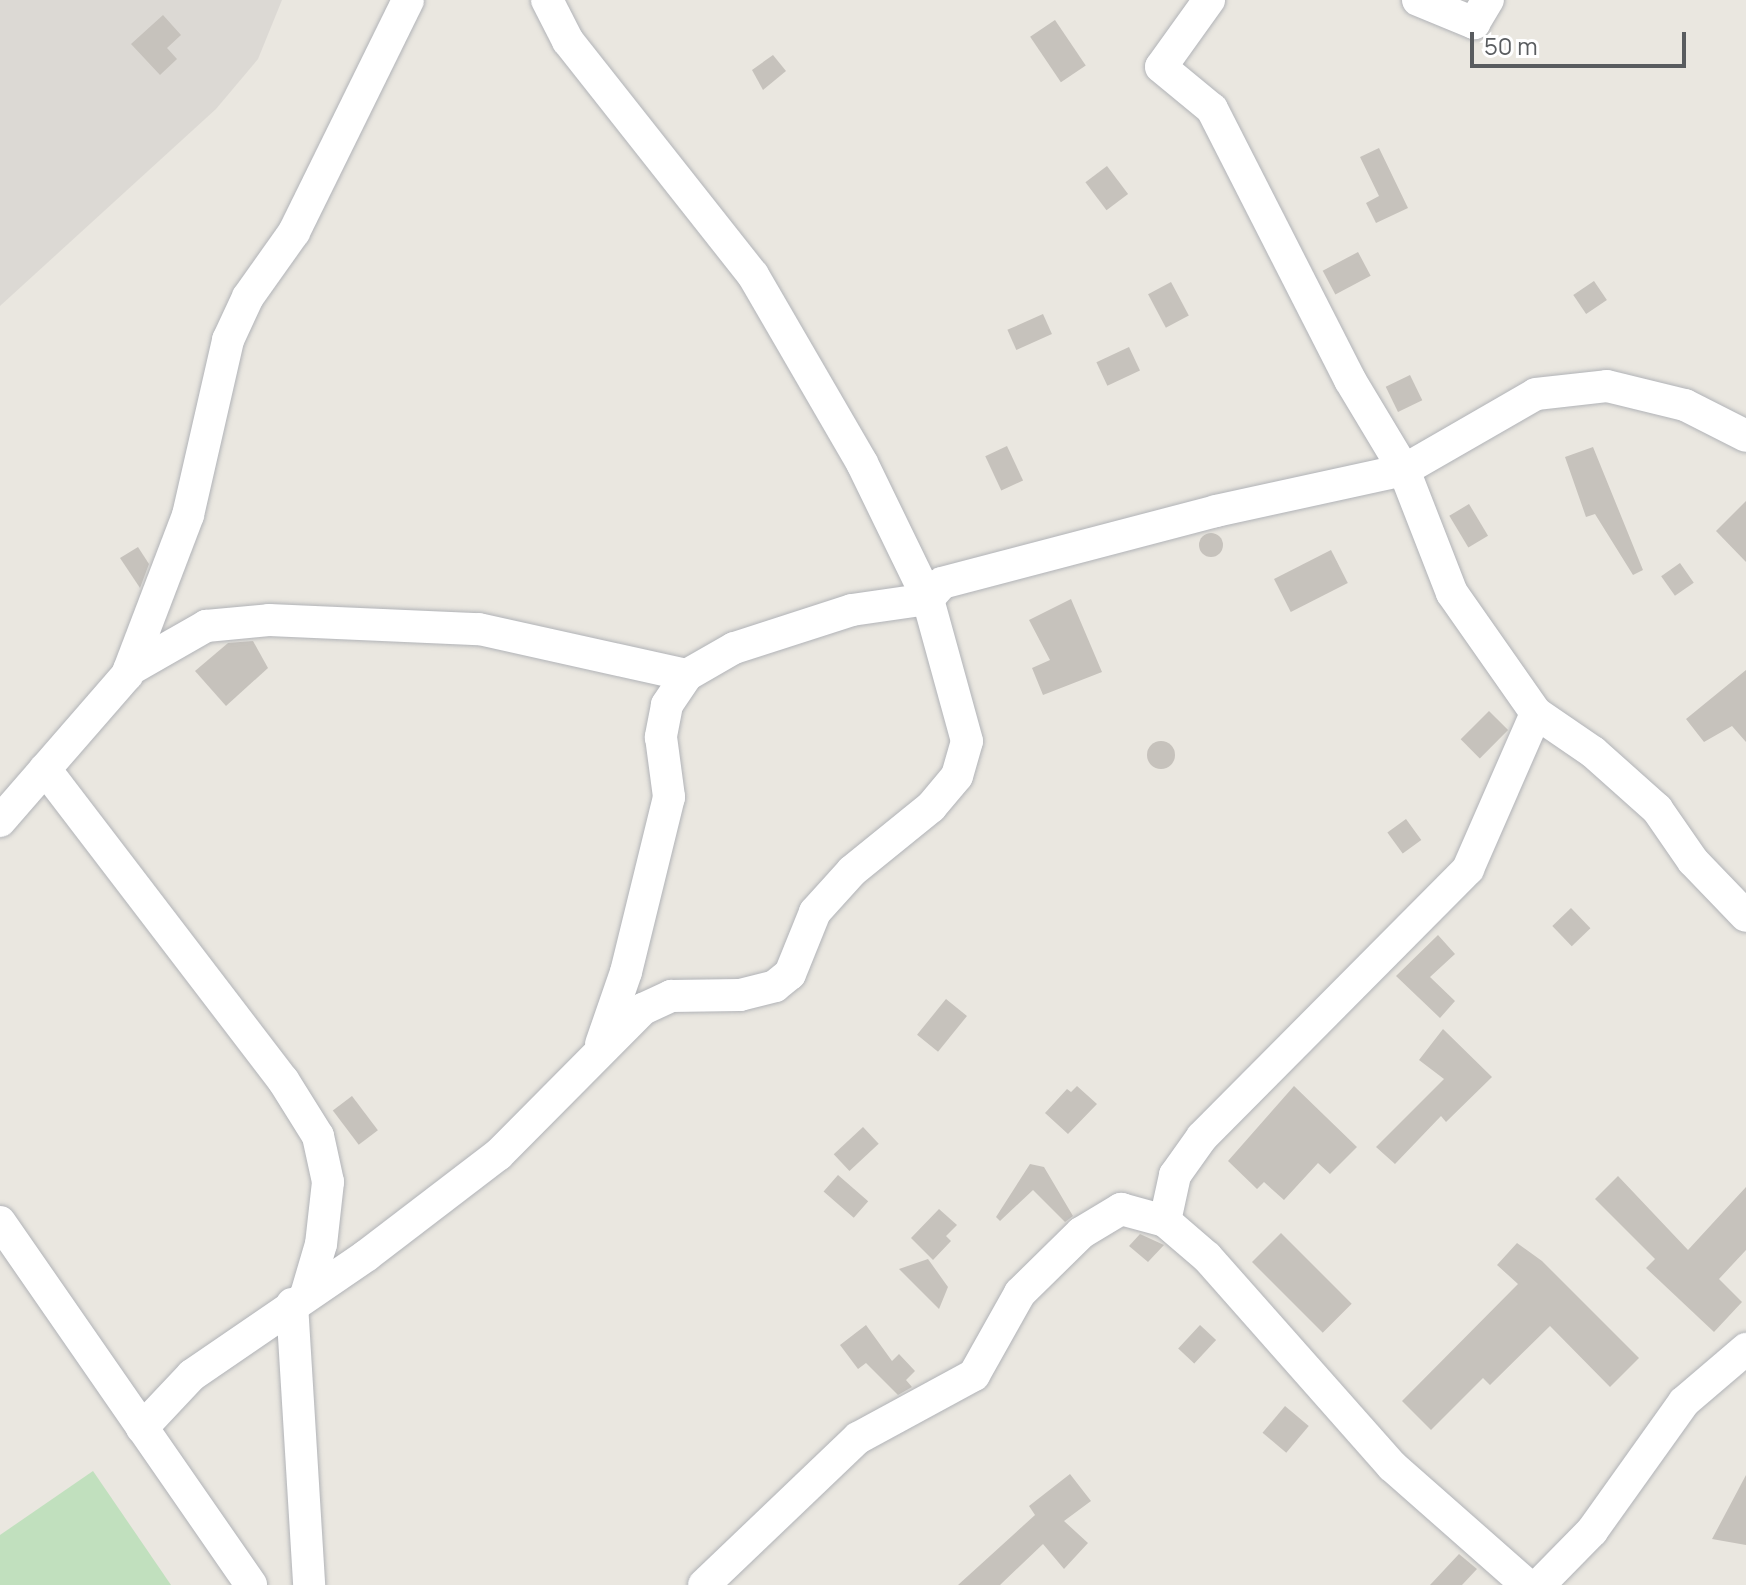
<!DOCTYPE html>
<style>
body{margin:0}
#map{position:relative;width:1746px;height:1585px;overflow:hidden;background:#eae7e0;font-family:Manrope,sans-serif}
div>[style]{position:absolute}
[style*='--x']{left:calc(var(--x)*1px);top:calc(var(--y)*1px);width:calc(var(--w)*1px);rotate:calc(var(--a)*1deg)}
.industrial>*{inset:0;background:#dcd9d4}
.green>*{inset:0;background:#c1e0be}
.building>*{inset:0;background:#c6c2bc;transform-origin:0 0}
.round{border-radius:50%}
.roads{filter:drop-shadow(0 0 2px #b1b3b7) drop-shadow(0 0 2px #b1b3b7)}
.minor>*{height:32px;margin:-16px;padding:0 16px;transform-origin:16px;border-radius:16px;background:#fff}
span{translate:-50% -50%;white-space:nowrap;text-align:center;line-height:1.15;-webkit-text-stroke:6px #fff;paint-order:stroke}
.scale{position:absolute;left:1470px;top:32px;width:216px;height:36px;box-sizing:border-box;border:4px solid #595c5f;border-top:0;padding-left:10px;font-size:24px;line-height:28px;white-space:nowrap;color:#595c5f;-webkit-text-stroke:6px #fff;paint-order:stroke}
</style>
<div id="map">
<div class="industrial">
<i style="clip-path:polygon(0 0,282px 0,258px 59px,216px 109px,0 306px)"></i>
</div>
<div class="green">
<i style="clip-path:polygon(93px 1471px,171px 1585px,0 1585px,0 1535px)"></i>
</div>
<div class="building">
<i style="clip-path:polygon(163px 15px,181px 35px,167px 48px,177px 59px,160px 75px,131px 44px)"></i>
<i style="left:1055px;top:20px;width:55px;height:30px;rotate:56deg"></i>
<i style="clip-path:polygon(773px 55px,786px 71px,763px 90px,752px 70px)"></i>
<i style="clip-path:polygon(1379px 148px,1408px 208px,1376px 223px,1366px 203px,1379px 196px,1360px 157px)"></i>
<i style="left:1107px;top:166px;width:35px;height:27px;rotate:53deg"></i>
<i style="left:1358px;top:252px;width:27px;height:40px;rotate:62deg"></i>
<i style="left:1594px;top:281px;width:23px;height:25px;rotate:56deg"></i>
<i style="left:1171px;top:282px;width:38px;height:26px;rotate:62deg"></i>
<i style="left:1043px;top:314px;width:22px;height:39px;rotate:66deg"></i>
<i style="left:1129px;top:347px;width:26px;height:36px;rotate:65deg"></i>
<i style="left:1410px;top:375px;width:28px;height:27px;rotate:64deg"></i>
<i style="left:1007px;top:446px;width:38px;height:24px;rotate:65deg"></i>
<i style="clip-path:polygon(1593px 447px,1643px 570px,1633px 575px,1595px 514px,1586px 517px,1565px 457px)"></i>
<i style="clip-path:polygon(1746px 501px,1746px 562px,1716px 531px)"></i>
<i style="left:1469px;top:504px;width:37px;height:23px;rotate:59deg"></i>
<i class="round" style="left:1199px;top:533px;width:24px;height:24px"></i>
<i style="clip-path:polygon(138px 547px,149px 564px,140px 588px,120px 558px)"></i>
<i style="left:1331px;top:550px;width:37px;height:64px;rotate:63deg"></i>
<i style="left:1680px;top:563px;width:24px;height:23px;rotate:55deg"></i>
<i style="clip-path:polygon(1071px 599px,1102px 672px,1043px 695px,1032px 668px,1050px 660px,1029px 620px)"></i>
<i style="clip-path:polygon(253px 641px,268px 668px,226px 706px,195px 671px,228px 643px)"></i>
<i style="clip-path:polygon(1746px 670px,1746px 742px,1732px 726px,1704px 742px,1686px 719px)"></i>
<i style="left:1489px;top:711px;width:27px;height:40px;rotate:45deg"></i>
<i class="round" style="left:1147px;top:741px;width:28px;height:28px"></i>
<i style="left:1406px;top:819px;width:26px;height:23px;rotate:54deg"></i>
<i style="left:1571px;top:908px;width:28px;height:26px;rotate:46deg"></i>
<i style="clip-path:polygon(1438px 935px,1455px 954px,1430px 977px,1455px 1001px,1440px 1018px,1396px 976px)"></i>
<i style="left:946px;top:999px;width:27px;height:46px;rotate:39deg"></i>
<i style="clip-path:polygon(1443px 1029px,1492px 1077px,1446px 1122px,1441px 1116px,1395px 1164px,1376px 1147px,1444px 1079px,1419px 1060px)"></i>
<i style="clip-path:polygon(1077px 1086px,1097px 1104px,1068px 1134px,1045px 1113px,1067px 1089px,1071px 1092px)"></i>
<i style="clip-path:polygon(1294px 1086px,1357px 1147px,1330px 1174px,1318px 1163px,1284px 1200px,1264px 1182px,1257px 1189px,1228px 1161px)"></i>
<i style="left:352px;top:1096px;width:43px;height:24px;rotate:53deg"></i>
<i style="left:863px;top:1127px;width:23px;height:40px;rotate:47deg"></i>
<i style="clip-path:polygon(1030px 1164px,1044px 1167px,1073px 1216px,1065px 1222px,1033px 1190px,1000px 1221px,996px 1217px)"></i>
<i style="left:838px;top:1175px;width:40px;height:22px;rotate:41deg"></i>
<i style="clip-path:polygon(1618px 1176px,1688px 1250px,1746px 1187px,1746px 1250px,1719px 1279px,1742px 1302px,1714px 1332px,1646px 1268px,1655px 1259px,1595px 1199px)"></i>
<i style="clip-path:polygon(939px 1209px,957px 1225px,946px 1236px,951px 1241px,933px 1260px,911px 1238px)"></i>
<i style="left:1281px;top:1233px;width:100px;height:41px;rotate:45deg"></i>
<i style="clip-path:polygon(1140px 1234px,1164px 1245px,1148px 1262px,1129px 1246px)"></i>
<i style="clip-path:polygon(1517px 1243px,1542px 1261px,1639px 1358px,1610px 1387px,1550px 1326px,1490px 1385px,1483px 1378px,1431px 1430px,1402px 1401px,1518px 1284px,1497px 1265px)"></i>
<i style="clip-path:polygon(928px 1259px,948px 1287px,939px 1309px,899px 1269px)"></i>
<i style="clip-path:polygon(866px 1325px,892px 1361px,899px 1354px,915px 1371px,906px 1380px,912px 1387px,898px 1395px,866px 1363px,858px 1369px,840px 1345px)"></i>
<i style="left:1200px;top:1325px;width:22px;height:32px;rotate:43deg"></i>
<i style="left:1285px;top:1406px;width:31px;height:35px;rotate:40deg"></i>
<i style="clip-path:polygon(1070px 1474px,1091px 1501px,1064px 1521px,1088px 1543px,1064px 1569px,1043px 1544px,1000px 1585px,958px 1585px,1035px 1515px,1029px 1506px)"></i>
<i style="clip-path:polygon(1746px 1475px,1746px 1545px,1712px 1539px)"></i>
<i style="clip-path:polygon(1459px 1554px,1477px 1569px,1462px 1585px,1430px 1585px)"></i>
</div>
<div class="roads">
<div class="minor">
<i style="--x:547;--y:0;--w:46;--a:62.9"></i>
<i style="--x:568;--y:41;--w:298;--a:51.7"></i>
<i style="--x:753;--y:275;--w:217;--a:59.9"></i>
<i style="--x:862;--y:463;--w:151;--a:64.1"></i>
<i style="--x:928;--y:599;--w:77;--a:171.8"></i>
<i style="--x:852;--y:610;--w:124;--a:162.1"></i>
<i style="--x:734;--y:648;--w:54;--a:150.1"></i>
<i style="--x:687;--y:675;--w:36;--a:124"></i>
<i style="--x:667;--y:705;--w:33;--a:101"></i>
<i style="--x:661;--y:737;--w:61;--a:82.4"></i>
<i style="--x:669;--y:797;--w:180;--a:103.8"></i>
<i style="--x:626;--y:972;--w:76;--a:109.1"></i>
<i style="--x:1209;--y:0;--w:82;--a:125.6"></i>
<i style="--x:1161;--y:67;--w:66;--a:39.5"></i>
<i style="--x:1212;--y:109;--w:304;--a:63"></i>
<i style="--x:1350;--y:380;--w:105;--a:59"></i>
<i style="--x:1404;--y:470;--w:132;--a:68.7"></i>
<i style="--x:1452;--y:593;--w:146;--a:55"></i>
<i style="--x:1536;--y:713;--w:69;--a:34.4"></i>
<i style="--x:1593;--y:752;--w:86;--a:41.7"></i>
<i style="--x:1657;--y:809;--w:63;--a:55.3"></i>
<i style="--x:1693;--y:861;--w:76;--a:46.1"></i>
<i style="--x:1418;--y:0;--w:61;--a:22.3"></i>
<i style="--x:1474;--y:23;--w:27;--a:-59"></i>
<i style="--x:129;--y:670;--w:89;--a:-29.7"></i>
<i style="--x:206;--y:626;--w:63;--a:-5.4"></i>
<i style="--x:269;--y:620;--w:210;--a:2.5"></i>
<i style="--x:479;--y:629;--w:213;--a:12.5"></i>
<i style="--x:45;--y:769;--w:392;--a:52.6"></i>
<i style="--x:283;--y:1080;--w:66;--a:58"></i>
<i style="--x:318;--y:1136;--w:47;--a:77.7"></i>
<i style="--x:328;--y:1182;--w:62;--a:96.4"></i>
<i style="--x:321;--y:1244;--w:53;--a:106.4"></i>
<i style="--x:0;--y:821;--w:194;--a:-49"></i>
<i style="--x:127;--y:675;--w:171;--a:-69.1"></i>
<i style="--x:188;--y:515;--w:180;--a:-77.1"></i>
<i style="--x:228;--y:340;--w:47;--a:-65.1"></i>
<i style="--x:248;--y:297;--w:80;--a:-54.7"></i>
<i style="--x:294;--y:232;--w:258;--a:-63.8"></i>
<i style="--x:1165;--y:1221;--w:47;--a:-77.7"></i>
<i style="--x:1175;--y:1175;--w:47;--a:-54.6"></i>
<i style="--x:1202;--y:1137;--w:378;--a:-45.2"></i>
<i style="--x:1468;--y:869;--w:170;--a:-66.4"></i>
<i style="--x:0;--y:1222;--w:441;--a:55.3"></i>
<i style="--x:292;--y:1304;--w:282;--a:86.5"></i>
<i style="--x:142;--y:1428;--w:73;--a:-46.7"></i>
<i style="--x:192;--y:1375;--w:212;--a:-34.4"></i>
<i style="--x:367;--y:1255;--w:165;--a:-37.4"></i>
<i style="--x:498;--y:1155;--w:206;--a:-45.2"></i>
<i style="--x:643;--y:1009;--w:31;--a:-25"></i>
<i style="--x:671;--y:996;--w:69;--a:-0.8"></i>
<i style="--x:740;--y:995;--w:36;--a:-14"></i>
<i style="--x:775;--y:986;--w:19;--a:-39"></i>
<i style="--x:790;--y:974;--w:67;--a:-68"></i>
<i style="--x:815;--y:912;--w:55;--a:-47.9"></i>
<i style="--x:852;--y:871;--w:102;--a:-39"></i>
<i style="--x:931;--y:807;--w:40;--a:-50"></i>
<i style="--x:957;--y:776;--w:36;--a:-74"></i>
<i style="--x:967;--y:741;--w:147;--a:-105.4"></i>
<i style="--x:928;--y:599;--w:21;--a:-49"></i>
<i style="--x:942;--y:583;--w:283;--a:-14.7"></i>
<i style="--x:1216;--y:511;--w:192;--a:-12.3"></i>
<i style="--x:1404;--y:470;--w:152;--a:-29.9"></i>
<i style="--x:1536;--y:394;--w:71;--a:-6.4"></i>
<i style="--x:1607;--y:386;--w:80;--a:13.7"></i>
<i style="--x:1685;--y:405;--w:68;--a:26.9"></i>
<i style="--x:704;--y:1585;--w:213;--a:-43.7"></i>
<i style="--x:858;--y:1438;--w:132;--a:-28.5"></i>
<i style="--x:974;--y:1375;--w:94;--a:-60.7"></i>
<i style="--x:1020;--y:1293;--w:86;--a:-44.5"></i>
<i style="--x:1081;--y:1233;--w:47;--a:-31"></i>
<i style="--x:1121;--y:1209;--w:46;--a:15.3"></i>
<i style="--x:1165;--y:1221;--w:55;--a:40.6"></i>
<i style="--x:1207;--y:1257;--w:279;--a:48.5"></i>
<i style="--x:1392;--y:1466;--w:180;--a:41.4"></i>
<i style="--x:1539;--y:1585;--w:76;--a:-45.5"></i>
<i style="--x:1592;--y:1531;--w:158;--a:-54.5"></i>
<i style="--x:1684;--y:1402;--w:82;--a:-40.5"></i>
</div>
</div>
<div class="scale">50 m</div>
</div>
